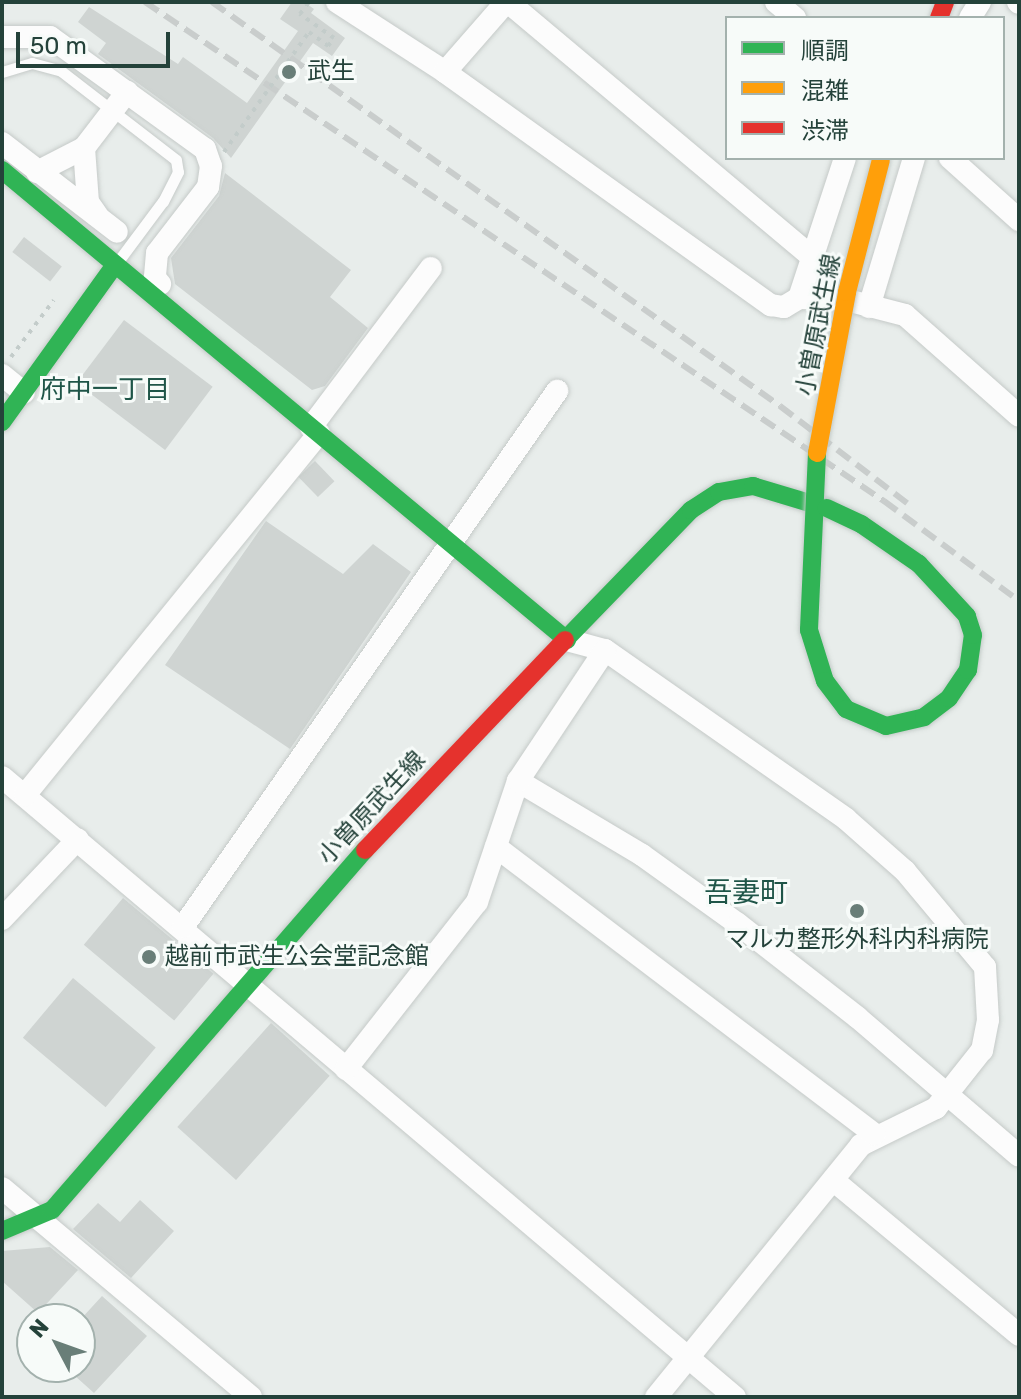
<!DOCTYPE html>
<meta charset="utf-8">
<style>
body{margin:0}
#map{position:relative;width:1021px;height:1399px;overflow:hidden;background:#e8edeb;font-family:Rubik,"Noto Sans JP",sans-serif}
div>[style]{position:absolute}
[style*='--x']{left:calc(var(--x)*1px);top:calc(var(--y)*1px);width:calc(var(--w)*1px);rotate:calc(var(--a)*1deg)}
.building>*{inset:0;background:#cfd4d2;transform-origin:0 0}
.path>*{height:4px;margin-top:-2px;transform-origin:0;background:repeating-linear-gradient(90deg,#c3ccca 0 4px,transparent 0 10px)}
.roads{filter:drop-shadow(0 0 2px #c5cac8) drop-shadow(0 0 2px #c5cac8)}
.lane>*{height:11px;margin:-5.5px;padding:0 5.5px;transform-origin:5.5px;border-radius:5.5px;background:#fcfcfc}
.street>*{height:22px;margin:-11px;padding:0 11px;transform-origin:11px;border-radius:11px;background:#fcfcfc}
.fast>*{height:18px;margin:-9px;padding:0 9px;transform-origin:9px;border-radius:9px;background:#30b455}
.jam>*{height:18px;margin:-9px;padding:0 9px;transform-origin:9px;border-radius:9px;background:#e5322d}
.rail>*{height:6px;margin-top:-3px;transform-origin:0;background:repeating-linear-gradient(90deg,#c9cdcc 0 16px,transparent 0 24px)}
.path-bridge>*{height:4px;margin-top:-2px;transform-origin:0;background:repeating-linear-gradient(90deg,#c3ccca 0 4px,transparent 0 10px)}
.bridges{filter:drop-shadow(0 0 2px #c3cbc8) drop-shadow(0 0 2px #c3cbc8)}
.fast-bridge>*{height:18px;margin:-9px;padding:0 9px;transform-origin:9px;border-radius:9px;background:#30b455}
.slow-bridge>*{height:18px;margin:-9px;padding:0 9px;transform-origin:9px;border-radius:9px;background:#ff9f0a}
.dots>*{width:22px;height:22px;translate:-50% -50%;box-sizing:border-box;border:4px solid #f7fbf9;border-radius:50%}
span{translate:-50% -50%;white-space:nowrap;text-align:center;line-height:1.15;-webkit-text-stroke:6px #f7fbf9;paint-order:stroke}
.poi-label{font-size:24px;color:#24423a}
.left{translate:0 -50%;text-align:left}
.street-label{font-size:24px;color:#24423a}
.neighbourhood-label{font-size:26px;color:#1f5548}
.quarter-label{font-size:28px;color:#1f5548}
.frame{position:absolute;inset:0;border:4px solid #24423a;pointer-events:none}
.legend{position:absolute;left:725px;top:16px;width:280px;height:144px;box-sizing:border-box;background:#f7fbf9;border:2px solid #a3b1ad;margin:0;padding:10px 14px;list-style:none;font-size:24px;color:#24423a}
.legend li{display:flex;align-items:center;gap:16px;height:40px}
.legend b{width:40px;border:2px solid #a3b1ad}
.north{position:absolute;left:16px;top:1303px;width:80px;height:80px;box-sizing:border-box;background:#f7fbf9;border:2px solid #a3b1ad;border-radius:50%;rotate:311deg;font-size:22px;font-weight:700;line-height:32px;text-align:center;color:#24423a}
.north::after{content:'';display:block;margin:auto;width:28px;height:36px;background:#697e78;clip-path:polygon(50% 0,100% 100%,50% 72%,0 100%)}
.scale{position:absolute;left:16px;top:32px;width:154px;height:36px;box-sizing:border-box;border:4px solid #24423a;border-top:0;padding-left:10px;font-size:24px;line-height:28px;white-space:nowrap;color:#24423a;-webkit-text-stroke:6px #f7fbf9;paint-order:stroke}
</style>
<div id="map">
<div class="building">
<i style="clip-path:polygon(292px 2px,304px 2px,314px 9px,311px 13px,345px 38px,332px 56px,313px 43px,231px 158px,213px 138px,98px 54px,106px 43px,78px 22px,89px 7px,178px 64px,183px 57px,247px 103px,298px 31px,280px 19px)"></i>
<i style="clip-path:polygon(225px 173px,351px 270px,330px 297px,368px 328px,325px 386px,312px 390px,175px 284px,171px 258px,219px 196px)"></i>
<i style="left:24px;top:237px;width:48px;height:19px;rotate:38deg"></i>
<i style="left:124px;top:320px;width:111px;height:79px;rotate:37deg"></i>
<i style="left:315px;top:461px;width:28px;height:23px;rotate:46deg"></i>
<i style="clip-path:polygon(266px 521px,343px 574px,373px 544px,411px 572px,290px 749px,165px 665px)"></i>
<i style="left:123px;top:898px;width:118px;height:61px;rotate:40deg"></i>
<i style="left:73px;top:978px;width:108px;height:78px;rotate:40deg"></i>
<i style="left:271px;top:1023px;width:79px;height:140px;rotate:42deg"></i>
<i style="clip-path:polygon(140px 1200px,174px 1231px,131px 1278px,73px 1229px,98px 1203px,120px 1222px)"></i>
<i style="clip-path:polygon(50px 1247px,78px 1270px,38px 1313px,2px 1281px,2px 1251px)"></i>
<i style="clip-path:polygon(102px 1296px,147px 1336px,94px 1393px,65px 1367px,80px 1367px,80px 1320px)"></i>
</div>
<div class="path">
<i style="--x:300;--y:14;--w:15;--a:-53"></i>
<i style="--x:11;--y:357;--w:71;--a:-53"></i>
</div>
<div class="roads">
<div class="lane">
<i style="--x:2;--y:72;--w:31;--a:-17"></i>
<i style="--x:32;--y:63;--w:30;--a:15"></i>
<i style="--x:61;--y:71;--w:145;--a:37.7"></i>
<i style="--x:176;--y:160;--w:12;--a:81"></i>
<i style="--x:178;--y:172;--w:33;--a:117"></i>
<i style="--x:163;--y:201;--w:79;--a:126.7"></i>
</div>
<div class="street">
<i style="--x:337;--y:2;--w:129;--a:32.9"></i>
<i style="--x:445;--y:72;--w:401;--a:35.6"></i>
<i style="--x:771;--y:305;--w:13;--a:9"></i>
<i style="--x:784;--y:307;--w:17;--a:-31"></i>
<i style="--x:799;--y:298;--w:147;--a:-71.8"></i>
<i style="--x:508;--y:2;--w:397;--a:40"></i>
<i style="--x:776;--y:2;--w:25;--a:40"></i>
<i style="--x:1018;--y:2;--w:1;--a:45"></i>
<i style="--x:970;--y:18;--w:19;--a:-58"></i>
<i style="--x:2;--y:37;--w:48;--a:0"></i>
<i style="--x:50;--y:37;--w:191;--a:35.9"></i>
<i style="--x:205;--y:149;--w:18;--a:71"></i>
<i style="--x:211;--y:166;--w:21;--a:98"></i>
<i style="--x:208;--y:187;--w:83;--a:127.7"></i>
<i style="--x:157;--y:253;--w:25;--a:95"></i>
<i style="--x:155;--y:278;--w:8;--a:50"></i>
<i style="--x:445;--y:72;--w:93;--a:-48.9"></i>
<i style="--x:2;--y:143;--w:145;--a:37.7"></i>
<i style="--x:84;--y:148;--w:54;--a:85.8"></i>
<i style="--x:88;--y:202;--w:16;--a:55"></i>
<i style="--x:950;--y:158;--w:93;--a:41.9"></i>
<i style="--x:37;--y:172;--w:53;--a:-27.1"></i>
<i style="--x:84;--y:148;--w:71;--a:-52.5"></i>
<i style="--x:799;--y:298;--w:44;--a:1.3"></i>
<i style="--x:843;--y:299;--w:64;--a:14.5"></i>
<i style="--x:905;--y:315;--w:152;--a:41.5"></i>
<i style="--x:869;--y:307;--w:156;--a:-73.2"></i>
<i style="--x:2;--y:375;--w:28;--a:39"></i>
<i style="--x:311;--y:427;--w:199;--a:-53"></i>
<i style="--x:567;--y:640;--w:39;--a:15"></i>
<i style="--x:605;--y:650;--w:294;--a:35"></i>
<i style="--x:846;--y:819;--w:79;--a:41.4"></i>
<i style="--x:905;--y:871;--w:125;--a:50.2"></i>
<i style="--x:985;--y:967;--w:53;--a:86.8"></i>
<i style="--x:988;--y:1020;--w:31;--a:101"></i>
<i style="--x:982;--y:1050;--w:74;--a:128.4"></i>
<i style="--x:936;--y:1108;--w:84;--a:153.7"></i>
<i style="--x:861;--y:1145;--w:325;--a:129.1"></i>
<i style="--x:2;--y:777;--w:960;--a:40.23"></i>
<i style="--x:518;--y:781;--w:144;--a:30.8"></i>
<i style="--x:642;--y:855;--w:118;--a:35.7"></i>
<i style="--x:738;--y:924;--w:151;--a:38"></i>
<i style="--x:857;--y:1017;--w:213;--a:40.6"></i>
<i style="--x:25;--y:795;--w:466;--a:-50.9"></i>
<i style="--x:496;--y:847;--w:475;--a:37.2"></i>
<i style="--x:2;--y:919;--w:110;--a:-46.5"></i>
<i style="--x:183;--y:927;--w:654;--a:-55.09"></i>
<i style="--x:346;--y:1069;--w:212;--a:-51.9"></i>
<i style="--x:477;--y:902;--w:128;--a:-71.3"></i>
<i style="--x:518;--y:781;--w:157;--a:-56.4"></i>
<i style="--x:833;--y:1180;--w:242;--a:39.8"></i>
<i style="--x:2;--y:1188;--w:325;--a:40"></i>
</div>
<div class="fast">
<i style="--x:2;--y:170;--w:735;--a:39.76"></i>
<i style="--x:2;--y:422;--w:193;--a:-54.3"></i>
<i style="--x:565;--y:640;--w:181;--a:-45.9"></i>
<i style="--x:691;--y:510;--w:33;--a:-33"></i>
<i style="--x:719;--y:492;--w:35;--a:-10"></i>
<i style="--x:753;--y:486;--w:76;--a:16.8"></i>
<i style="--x:2;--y:1231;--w:54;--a:-22.8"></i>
<i style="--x:52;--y:1210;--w:477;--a:-49"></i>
</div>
<div class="jam">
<i style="--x:939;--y:18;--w:17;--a:-69"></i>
<i style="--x:365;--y:850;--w:290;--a:-46.4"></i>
</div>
</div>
<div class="rail">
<i style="--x:145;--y:2;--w:892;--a:34.03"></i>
<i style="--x:884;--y:501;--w:168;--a:36.5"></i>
<i style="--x:212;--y:2;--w:697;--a:35.42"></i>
<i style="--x:780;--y:406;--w:160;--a:37.4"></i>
</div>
<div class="path-bridge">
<i style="--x:224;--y:152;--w:147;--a:-54.7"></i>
<i style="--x:309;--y:32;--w:24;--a:36"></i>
<i style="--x:328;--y:46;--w:10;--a:-53"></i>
<i style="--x:334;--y:38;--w:42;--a:-144.8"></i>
</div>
<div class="bridges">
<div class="fast-bridge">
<i style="--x:817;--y:453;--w:177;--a:92.6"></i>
<i style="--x:809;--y:630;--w:53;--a:72.6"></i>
<i style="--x:825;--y:681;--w:35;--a:53"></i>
<i style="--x:846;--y:709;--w:43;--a:23"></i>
<i style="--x:886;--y:726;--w:39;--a:-13"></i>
<i style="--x:924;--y:717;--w:31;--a:-37"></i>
<i style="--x:949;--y:698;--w:34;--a:-56"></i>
<i style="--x:968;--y:670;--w:35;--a:-82"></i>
<i style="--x:973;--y:635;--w:20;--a:-108"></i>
<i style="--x:967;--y:616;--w:71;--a:-132.7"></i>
<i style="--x:919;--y:564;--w:70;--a:-145.4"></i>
<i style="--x:861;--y:524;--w:38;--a:-155"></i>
</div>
<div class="slow-bridge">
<i style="--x:817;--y:453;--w:164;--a:-79.4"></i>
<i style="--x:847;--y:292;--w:136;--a:-75.6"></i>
</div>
</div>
<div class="dots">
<i style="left:289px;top:72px;background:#697e78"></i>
<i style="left:857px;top:911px;background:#697e78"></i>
<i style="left:149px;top:957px;background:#697e78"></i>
</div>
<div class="poi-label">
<span class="left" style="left:307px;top:72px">武生</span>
<span style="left:857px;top:940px">マルカ整形外科内科病院</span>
<span class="left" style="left:165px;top:957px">越前市武生公会堂記念館</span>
</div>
<div class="street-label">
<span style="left:819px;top:325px;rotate:-79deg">小曽原武生線</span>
<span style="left:372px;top:808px;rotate:-47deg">小曽原武生線</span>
</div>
<div class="neighbourhood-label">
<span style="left:105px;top:390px">府中一丁目</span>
</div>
<div class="quarter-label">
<span style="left:746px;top:893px">吾妻町</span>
</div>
<div class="frame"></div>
<ul class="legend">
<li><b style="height:10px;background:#30b455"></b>順調</li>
<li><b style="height:10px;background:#ff9f0a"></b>混雑</li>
<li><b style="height:10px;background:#e5322d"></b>渋滞</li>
</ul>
<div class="north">N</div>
<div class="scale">50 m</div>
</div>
